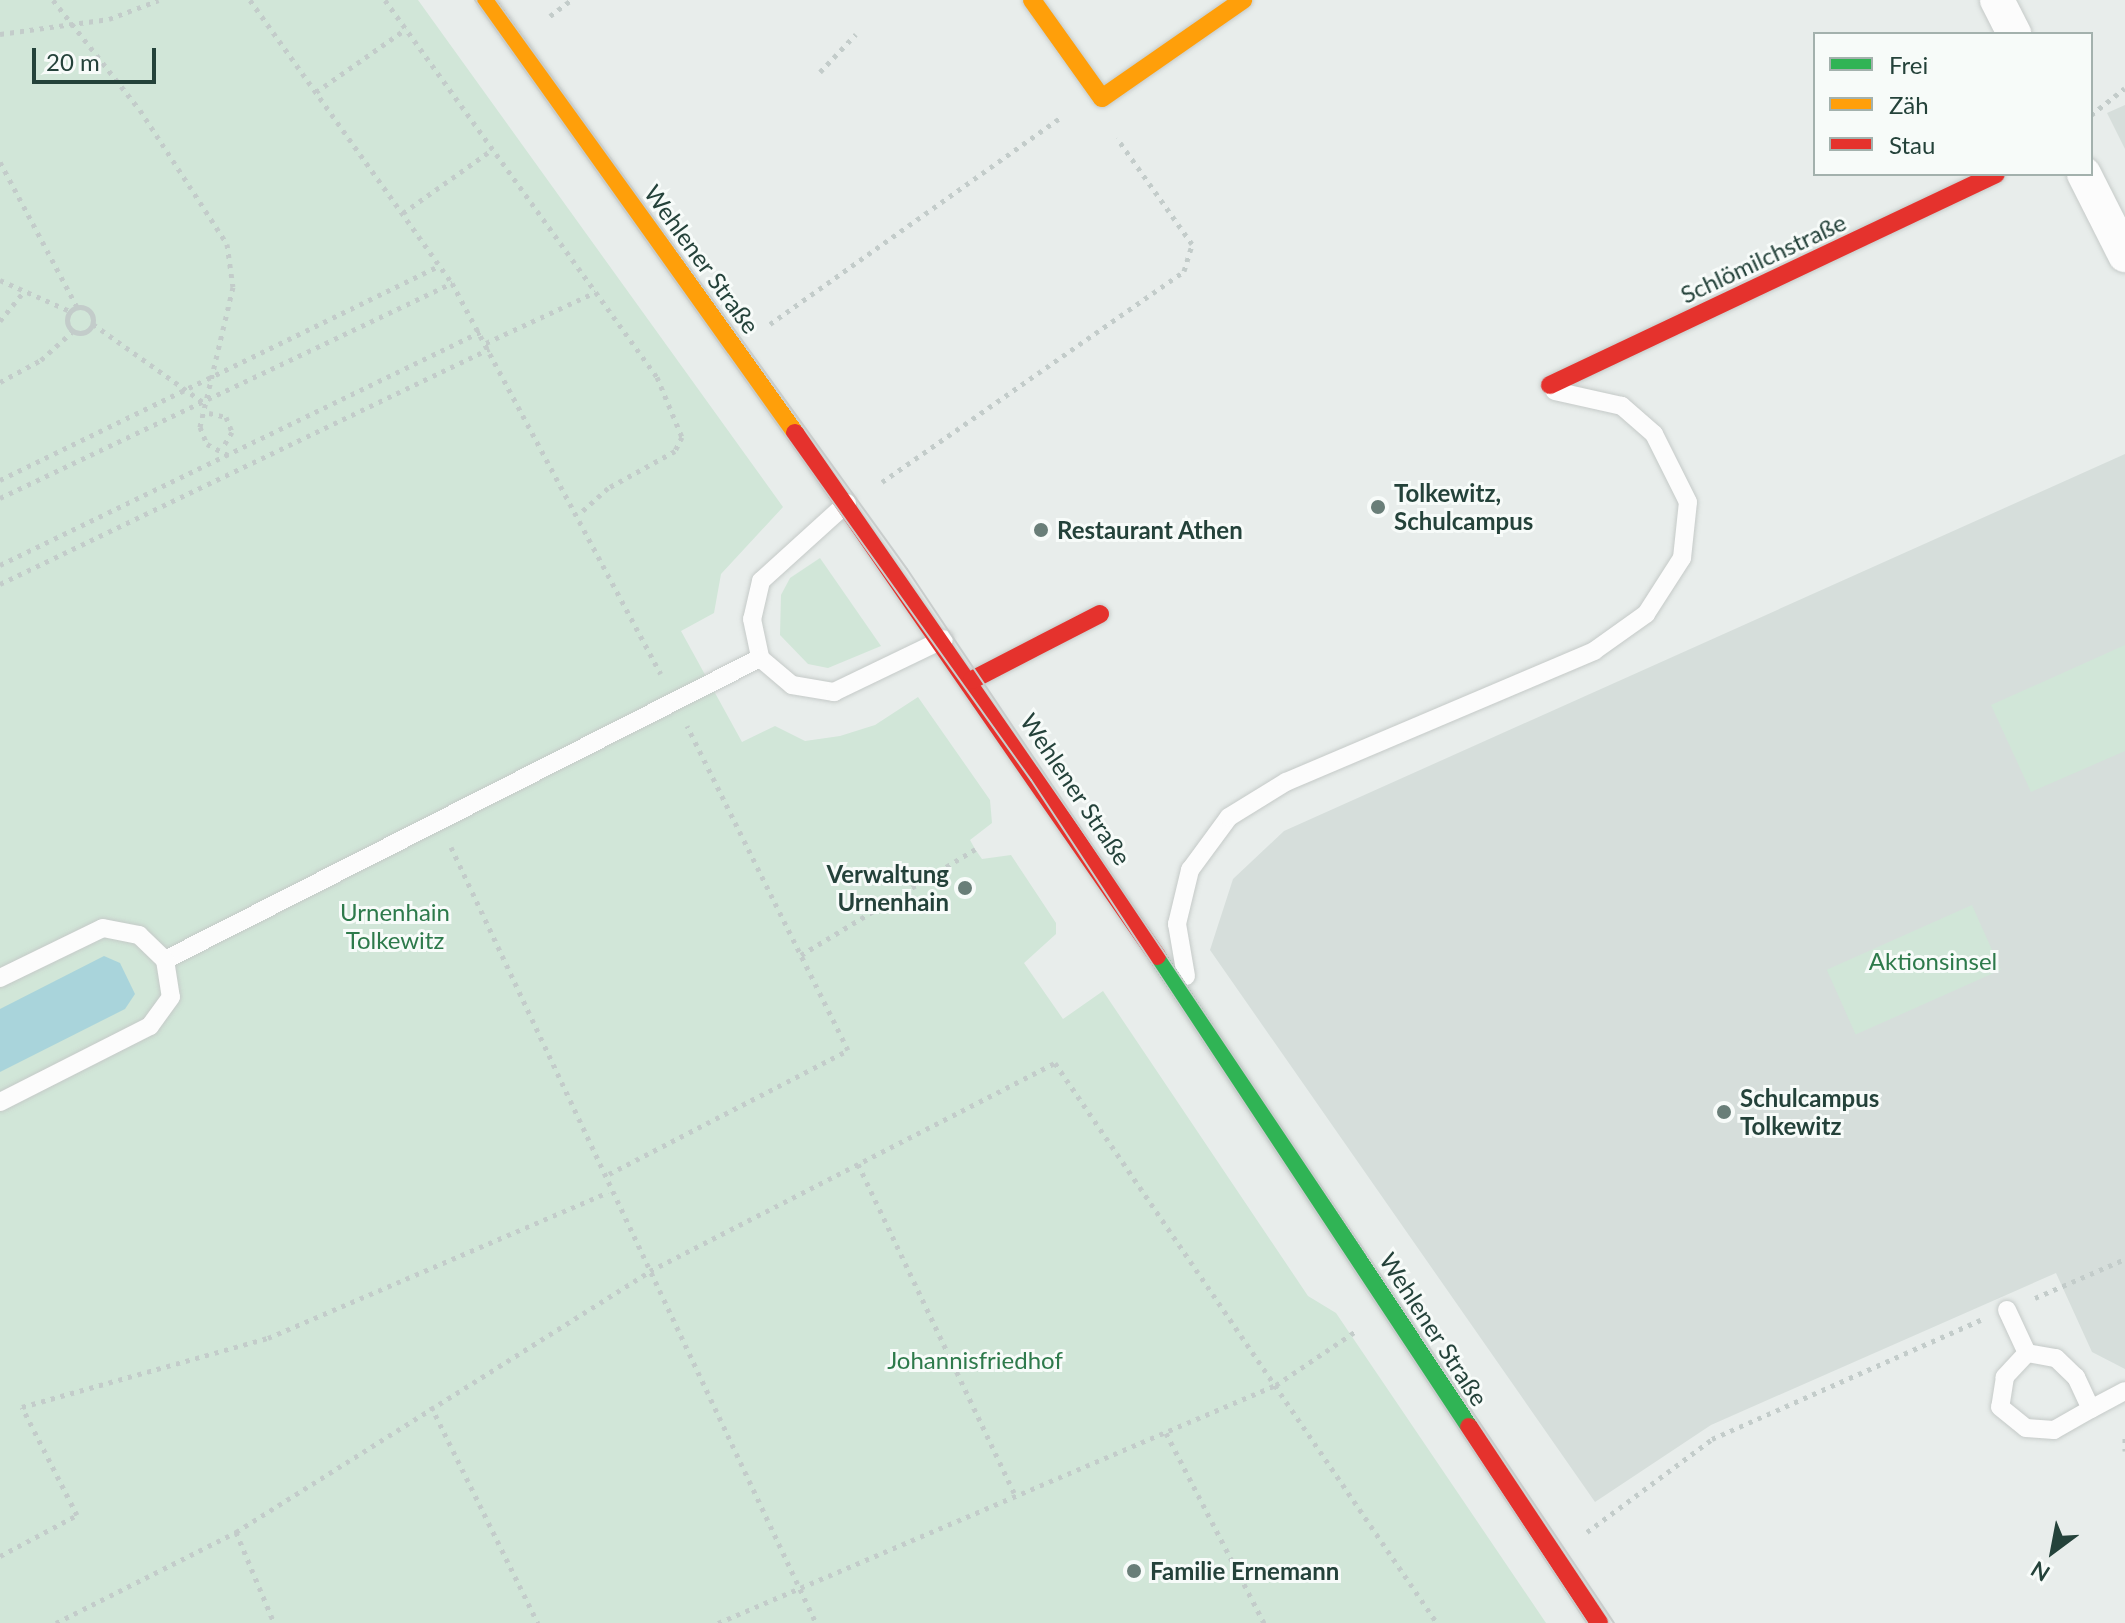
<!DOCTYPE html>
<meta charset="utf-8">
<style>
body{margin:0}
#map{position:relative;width:2125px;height:1623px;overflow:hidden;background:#e8edeb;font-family:Lato,sans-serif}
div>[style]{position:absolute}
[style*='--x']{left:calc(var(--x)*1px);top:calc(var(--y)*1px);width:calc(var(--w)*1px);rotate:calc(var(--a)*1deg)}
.built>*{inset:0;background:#d6dedb}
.green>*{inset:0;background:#d1e6d8;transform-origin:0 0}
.water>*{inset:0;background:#a9d4db}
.path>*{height:5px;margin-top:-2.5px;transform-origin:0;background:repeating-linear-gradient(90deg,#c3ccca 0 4px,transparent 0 10px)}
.path>.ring{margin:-2.5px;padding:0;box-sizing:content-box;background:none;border:5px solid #c3ccca;border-radius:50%}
.roads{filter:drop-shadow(0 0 2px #c5cac8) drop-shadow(0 0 2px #c5cac8)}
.lane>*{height:18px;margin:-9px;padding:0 9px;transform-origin:9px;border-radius:9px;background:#fcfcfc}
.street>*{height:34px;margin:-17px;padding:0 17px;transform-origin:17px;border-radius:17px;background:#fcfcfc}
.fast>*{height:18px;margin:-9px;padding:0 9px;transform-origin:9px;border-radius:9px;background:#30b455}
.slow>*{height:18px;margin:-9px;padding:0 9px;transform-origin:9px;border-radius:9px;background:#ff9f0a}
.jam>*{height:18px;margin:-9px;padding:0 9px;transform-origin:9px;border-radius:9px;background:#e5322d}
.tram>*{height:2px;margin:-1px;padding:0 1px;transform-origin:1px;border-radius:1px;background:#c9cdcc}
.dots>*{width:22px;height:22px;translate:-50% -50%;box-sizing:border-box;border:4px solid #f7fbf9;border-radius:50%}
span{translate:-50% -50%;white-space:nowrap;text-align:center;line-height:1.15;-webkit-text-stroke:6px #f7fbf9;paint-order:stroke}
.street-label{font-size:24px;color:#24423a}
.poi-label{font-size:24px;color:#24423a;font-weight:700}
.left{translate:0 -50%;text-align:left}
.right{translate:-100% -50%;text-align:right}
.park-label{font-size:24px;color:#2d7a4b}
.legend{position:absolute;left:1813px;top:32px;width:280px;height:144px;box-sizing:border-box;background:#f7fbf9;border:2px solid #a3b1ad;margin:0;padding:10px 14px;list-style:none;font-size:24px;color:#24423a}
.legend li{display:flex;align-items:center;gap:16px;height:40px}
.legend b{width:40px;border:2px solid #a3b1ad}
.north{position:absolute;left:2013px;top:1511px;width:80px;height:80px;-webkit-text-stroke:6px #f7fbf9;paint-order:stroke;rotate:212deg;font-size:22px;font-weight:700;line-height:32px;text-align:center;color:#24423a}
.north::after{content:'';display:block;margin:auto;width:28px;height:36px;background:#24423a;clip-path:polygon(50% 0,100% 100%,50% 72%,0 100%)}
.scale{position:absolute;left:32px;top:48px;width:124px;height:36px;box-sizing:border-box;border:4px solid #24423a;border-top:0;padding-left:10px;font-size:24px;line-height:28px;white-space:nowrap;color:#24423a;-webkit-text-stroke:6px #f7fbf9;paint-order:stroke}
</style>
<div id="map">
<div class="built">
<i style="clip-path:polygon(2125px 105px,2125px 149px,2107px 113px)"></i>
<i style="clip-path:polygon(2125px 454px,2125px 1369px,2092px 1352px,2056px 1273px,1711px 1425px,1595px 1502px,1210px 950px,1233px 879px,1284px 831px)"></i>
</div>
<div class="green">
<i style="clip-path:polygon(0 0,418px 0,783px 507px,721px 574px,714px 613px,681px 631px,742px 742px,775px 726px,805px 741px,840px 736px,875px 725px,918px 697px,990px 800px,992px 823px,970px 840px,975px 849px,982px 859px,1011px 855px,1056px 923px,1056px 934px,1024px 963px,1063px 1019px,1103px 991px,1308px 1296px,1336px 1313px,1546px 1623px,0 1623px)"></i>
<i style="clip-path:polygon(820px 558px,881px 646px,828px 668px,808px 664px,780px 635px,781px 595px,790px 578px)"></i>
<i style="clip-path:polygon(2125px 645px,2125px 751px,2031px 792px,1991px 705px)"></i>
<i style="left:1972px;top:905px;width:71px;height:159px;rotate:66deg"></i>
</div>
<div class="water">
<i style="clip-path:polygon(104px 956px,120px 963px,135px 994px,125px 1009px,0 1072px,0 1009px)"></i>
</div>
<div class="path">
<i style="--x:53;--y:0;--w:140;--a:51.7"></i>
<i style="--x:140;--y:110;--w:160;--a:57"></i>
<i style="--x:227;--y:244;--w:43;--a:82.1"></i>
<i style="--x:233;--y:287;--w:144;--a:103.3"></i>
<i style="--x:200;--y:427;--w:18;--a:68"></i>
<i style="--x:207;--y:444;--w:24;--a:28"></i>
<i style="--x:250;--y:0;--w:348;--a:54.5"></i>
<i style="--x:452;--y:283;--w:443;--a:61.9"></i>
<i style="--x:385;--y:0;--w:465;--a:54.2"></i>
<i style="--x:657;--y:377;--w:65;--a:67.4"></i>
<i style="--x:682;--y:437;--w:16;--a:117"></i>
<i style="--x:675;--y:451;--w:77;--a:151.1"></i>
<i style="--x:608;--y:488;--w:38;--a:138"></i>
<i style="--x:550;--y:16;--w:26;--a:-37"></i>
<i style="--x:0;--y:34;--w:110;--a:-7.8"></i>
<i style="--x:109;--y:19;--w:53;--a:-20.8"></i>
<i style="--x:820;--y:72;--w:52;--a:-46.5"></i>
<i style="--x:316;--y:92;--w:110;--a:-35"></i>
<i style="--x:2091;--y:115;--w:43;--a:-38.5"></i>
<i style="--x:0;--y:162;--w:164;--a:62"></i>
<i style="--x:403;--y:213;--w:110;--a:-35.4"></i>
<i style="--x:0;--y:280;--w:77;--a:23.9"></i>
<i class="ring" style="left:67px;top:307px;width:21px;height:21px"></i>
<i style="--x:0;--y:321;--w:38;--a:-51"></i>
<i style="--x:93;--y:324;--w:136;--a:35.4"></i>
<i style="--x:770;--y:324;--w:357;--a:-35.4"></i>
<i style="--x:486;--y:343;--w:121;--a:-24.9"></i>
<i style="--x:0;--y:382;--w:47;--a:-28.2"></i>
<i style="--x:41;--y:360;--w:43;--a:-42.2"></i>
<i style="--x:209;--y:413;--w:17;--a:13"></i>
<i style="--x:226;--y:417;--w:16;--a:68"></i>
<i style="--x:232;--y:432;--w:17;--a:121"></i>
<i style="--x:0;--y:480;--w:488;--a:-26"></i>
<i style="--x:882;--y:482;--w:368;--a:-34.9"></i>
<i style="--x:1184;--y:271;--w:28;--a:-73"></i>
<i style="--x:1192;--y:244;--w:130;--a:-125.3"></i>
<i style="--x:0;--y:498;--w:501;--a:-25.44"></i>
<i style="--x:0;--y:565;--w:534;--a:-25.89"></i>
<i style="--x:0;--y:584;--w:543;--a:-25.67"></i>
<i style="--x:451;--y:847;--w:858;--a:64.81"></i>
<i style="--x:801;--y:955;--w:204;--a:-31.3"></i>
<i style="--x:858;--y:1164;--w:364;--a:64.6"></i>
<i style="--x:609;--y:1174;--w:269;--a:-27.4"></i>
<i style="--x:848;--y:1050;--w:362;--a:-116.4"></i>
<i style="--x:2035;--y:1298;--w:98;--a:-23.4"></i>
<i style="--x:431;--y:1406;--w:242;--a:63.8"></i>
<i style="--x:1166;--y:1433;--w:214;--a:62.7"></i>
<i style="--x:2125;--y:1438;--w:13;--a:90"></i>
<i style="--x:236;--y:1532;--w:99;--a:67.3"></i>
<i style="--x:1587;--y:1532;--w:156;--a:-36.6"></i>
<i style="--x:1712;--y:1439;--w:294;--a:-23.9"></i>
<i style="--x:0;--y:1556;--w:87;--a:-28"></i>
<i style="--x:77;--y:1515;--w:121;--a:-117"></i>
<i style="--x:22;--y:1407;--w:255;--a:-15.7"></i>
<i style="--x:268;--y:1338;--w:370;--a:-23.2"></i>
<i style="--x:56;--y:1623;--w:202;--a:-26.8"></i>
<i style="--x:236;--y:1532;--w:489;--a:-32.2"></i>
<i style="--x:650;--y:1271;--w:455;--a:-27.2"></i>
<i style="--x:1055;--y:1063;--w:678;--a:55.7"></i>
<i style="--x:718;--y:1623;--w:607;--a:-23.1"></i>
<i style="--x:1276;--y:1385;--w:97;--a:-34"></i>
</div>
<div class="roads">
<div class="lane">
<i style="--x:847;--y:503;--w:116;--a:137.8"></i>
<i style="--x:761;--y:581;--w:39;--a:103"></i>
<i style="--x:752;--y:619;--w:40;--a:78"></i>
<i style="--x:760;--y:658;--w:42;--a:40.2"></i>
<i style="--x:792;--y:685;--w:43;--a:9.5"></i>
<i style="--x:834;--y:692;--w:122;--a:-25.7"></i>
<i style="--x:165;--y:960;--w:667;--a:-26.91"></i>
<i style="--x:1186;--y:976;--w:53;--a:-99.8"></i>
<i style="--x:1177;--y:924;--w:56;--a:-76.5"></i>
<i style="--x:1190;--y:870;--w:66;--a:-53.7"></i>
<i style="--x:1229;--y:817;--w:67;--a:-31.6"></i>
<i style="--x:1286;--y:782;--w:335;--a:-23"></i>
<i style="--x:1594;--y:651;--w:64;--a:-35.4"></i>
<i style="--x:1646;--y:614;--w:67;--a:-57.3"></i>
<i style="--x:1682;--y:558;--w:56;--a:-83.9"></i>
<i style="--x:1688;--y:502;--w:76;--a:-116.6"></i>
<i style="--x:1654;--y:434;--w:43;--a:-138.8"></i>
<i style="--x:1622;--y:406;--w:69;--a:-167.4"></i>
<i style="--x:0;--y:978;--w:114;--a:-25.9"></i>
<i style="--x:103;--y:928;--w:37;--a:11"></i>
<i style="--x:139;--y:935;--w:36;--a:44"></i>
<i style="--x:165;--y:960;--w:37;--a:81"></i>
<i style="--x:171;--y:997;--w:36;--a:126"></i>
<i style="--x:150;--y:1026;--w:168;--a:153.1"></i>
<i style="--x:2007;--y:1310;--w:47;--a:65.1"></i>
<i style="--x:2027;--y:1353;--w:29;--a:10"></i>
<i style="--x:2056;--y:1358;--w:28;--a:44"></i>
<i style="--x:2076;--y:1377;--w:35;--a:65"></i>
<i style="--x:2091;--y:1409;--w:38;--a:-28"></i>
<i style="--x:2027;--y:1353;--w:33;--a:133"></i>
<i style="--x:2005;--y:1377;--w:30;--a:99"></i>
<i style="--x:2000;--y:1407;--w:33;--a:39"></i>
<i style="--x:2026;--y:1428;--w:28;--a:4"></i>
<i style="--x:2054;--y:1430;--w:43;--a:-29.6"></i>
</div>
<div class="street">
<i style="--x:1997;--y:0;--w:38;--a:63"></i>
<i style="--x:2084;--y:174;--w:91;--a:63.2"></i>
</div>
<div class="fast">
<i style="--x:1157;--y:956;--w:565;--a:56.48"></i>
</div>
<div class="slow">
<i style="--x:486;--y:0;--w:532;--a:54.49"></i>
<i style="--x:1032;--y:0;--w:120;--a:54.5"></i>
<i style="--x:1102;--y:98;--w:172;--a:-34.8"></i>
</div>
<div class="jam">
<i style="--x:1550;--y:385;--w:493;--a:-25.3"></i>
<i style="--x:795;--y:433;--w:636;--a:55.31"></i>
<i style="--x:972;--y:680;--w:144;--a:-27.3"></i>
<i style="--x:1469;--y:1427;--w:235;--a:56.4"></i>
</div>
</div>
<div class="tram">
<i style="--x:475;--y:0;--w:958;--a:54.52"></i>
<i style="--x:1031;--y:780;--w:1010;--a:56.59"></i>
<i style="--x:496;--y:0;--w:702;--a:54.16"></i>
<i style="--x:907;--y:569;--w:1269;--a:56.15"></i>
</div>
<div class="dots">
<i style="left:1378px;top:507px;background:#697e78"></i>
<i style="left:1041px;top:530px;background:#697e78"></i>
<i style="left:965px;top:888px;background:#697e78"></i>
<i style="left:1724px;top:1112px;background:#697e78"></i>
<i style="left:1134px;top:1571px;background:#697e78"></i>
</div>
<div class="street-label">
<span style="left:1763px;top:258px;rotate:-25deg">Schlömilchstraße</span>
<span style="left:702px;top:259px;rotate:54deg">Wehlener Straße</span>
<span style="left:1076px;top:789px;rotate:56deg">Wehlener Straße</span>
<span style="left:1434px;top:1329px;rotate:57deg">Wehlener Straße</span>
</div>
<div class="poi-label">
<span class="left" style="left:1394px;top:507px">Tolkewitz,<br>Schulcampus</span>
<span class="left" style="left:1057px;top:530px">Restaurant Athen</span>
<span class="right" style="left:949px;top:888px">Verwaltung<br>Urnenhain</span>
<span class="left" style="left:1740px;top:1112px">Schulcampus<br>Tolkewitz</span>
<span class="left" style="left:1150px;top:1571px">Familie Ernemann</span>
</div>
<div class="park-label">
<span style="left:395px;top:926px">Urnenhain<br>Tolkewitz</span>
<span style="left:1933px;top:961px">Aktionsinsel</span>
<span style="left:975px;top:1360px">Johannisfriedhof</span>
</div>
<ul class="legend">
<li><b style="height:10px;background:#30b455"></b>Frei</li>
<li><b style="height:10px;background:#ff9f0a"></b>Zäh</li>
<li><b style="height:10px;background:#e5322d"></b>Stau</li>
</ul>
<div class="north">N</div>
<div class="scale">20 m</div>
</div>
